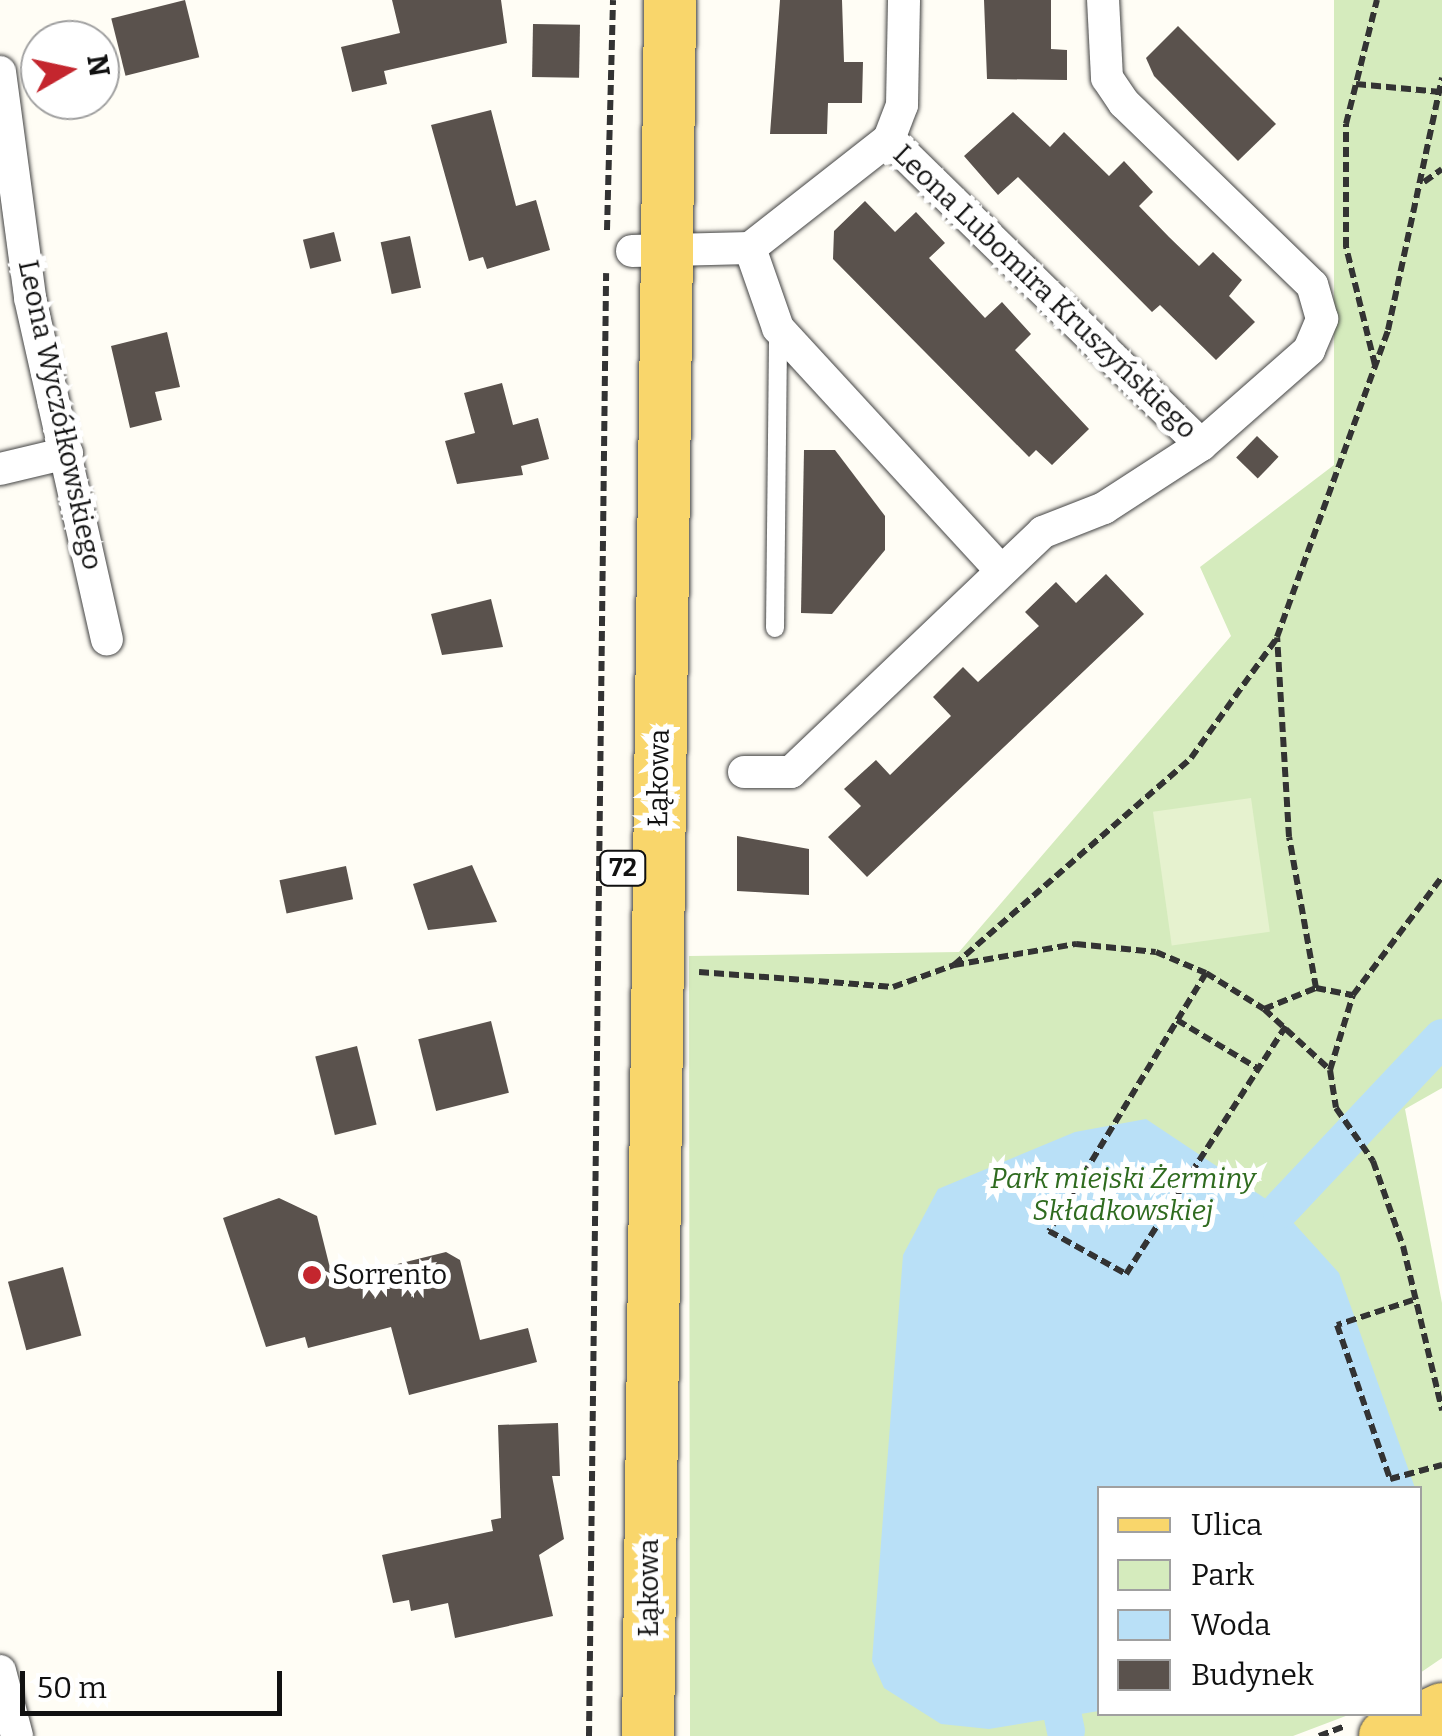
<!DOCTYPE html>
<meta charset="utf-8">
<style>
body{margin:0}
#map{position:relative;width:1442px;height:1736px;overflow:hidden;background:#fffdf5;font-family:Bitter,serif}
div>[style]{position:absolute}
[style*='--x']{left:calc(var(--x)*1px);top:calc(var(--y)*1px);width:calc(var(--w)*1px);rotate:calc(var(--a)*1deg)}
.green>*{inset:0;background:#d5ebbd}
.pitch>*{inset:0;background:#e6f2cf;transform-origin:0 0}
.water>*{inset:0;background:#b9e0f7}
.canal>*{height:38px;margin:-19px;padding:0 19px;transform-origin:19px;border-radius:19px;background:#b9e0f7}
.building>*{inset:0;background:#5a524d;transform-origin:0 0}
.path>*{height:6px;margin-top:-3px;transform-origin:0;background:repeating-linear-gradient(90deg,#333 0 10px,transparent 0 15px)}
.roads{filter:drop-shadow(0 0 2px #444) drop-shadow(0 0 2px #444)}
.service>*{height:18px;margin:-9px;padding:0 9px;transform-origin:9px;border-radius:9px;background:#fff}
.minor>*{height:32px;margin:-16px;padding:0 16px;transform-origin:16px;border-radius:16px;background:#fff}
.primary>*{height:52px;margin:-26px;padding:0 26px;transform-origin:26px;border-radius:26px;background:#f9d66b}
.dots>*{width:28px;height:28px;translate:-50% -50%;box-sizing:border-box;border:5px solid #fff;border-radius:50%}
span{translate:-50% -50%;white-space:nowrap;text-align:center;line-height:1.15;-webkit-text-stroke:10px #fff;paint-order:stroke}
.shield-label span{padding:2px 8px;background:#fff;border:2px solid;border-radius:8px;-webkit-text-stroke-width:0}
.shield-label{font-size:25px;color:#111;font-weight:700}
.street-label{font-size:28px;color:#111}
.park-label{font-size:28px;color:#2f6b1f;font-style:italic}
.poi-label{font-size:28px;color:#111}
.left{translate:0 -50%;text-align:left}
.legend{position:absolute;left:1097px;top:1486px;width:325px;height:230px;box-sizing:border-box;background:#fff;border:2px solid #a0a0a0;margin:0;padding:12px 18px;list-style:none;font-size:30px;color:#111}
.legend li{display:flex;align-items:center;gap:20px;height:50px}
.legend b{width:50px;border:2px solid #a0a0a0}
.north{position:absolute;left:20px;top:20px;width:100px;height:100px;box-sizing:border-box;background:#fff;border:2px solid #a0a0a0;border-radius:50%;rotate:81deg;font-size:28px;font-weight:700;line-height:40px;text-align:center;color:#111}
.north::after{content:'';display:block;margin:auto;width:35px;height:45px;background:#c4262e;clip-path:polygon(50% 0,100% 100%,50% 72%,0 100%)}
.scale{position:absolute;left:20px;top:1671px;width:262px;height:45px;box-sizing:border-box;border:5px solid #111;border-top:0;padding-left:12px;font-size:30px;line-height:35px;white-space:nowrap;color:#111;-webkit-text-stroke:8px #fff;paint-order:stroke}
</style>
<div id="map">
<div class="green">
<i style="clip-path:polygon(1334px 0,1442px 0,1442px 1088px,1405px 1109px,1442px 1303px,1442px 1658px,1420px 1673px,1420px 1488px,1100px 1488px,1100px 1714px,1351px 1714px,1293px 1736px,690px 1736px,689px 956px,959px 952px,1231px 636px,1200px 567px,1334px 465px)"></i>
</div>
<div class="pitch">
<i style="left:1251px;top:798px;width:135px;height:99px;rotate:82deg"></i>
</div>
<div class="water">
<i style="clip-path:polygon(1146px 1119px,1281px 1209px,1339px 1273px,1415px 1488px,1100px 1488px,1099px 1711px,989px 1729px,941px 1724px,884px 1688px,872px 1661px,903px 1255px,938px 1189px,1075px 1132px)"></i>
</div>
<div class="canal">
<i style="--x:1281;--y:1209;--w:235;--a:-46.7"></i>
<i style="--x:1063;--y:1717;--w:14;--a:78"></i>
</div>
<div class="building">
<i style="left:185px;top:0;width:59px;height:76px;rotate:76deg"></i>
<i style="clip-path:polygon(392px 0,501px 0,507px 43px,384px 71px,387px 84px,352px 92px,341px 47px,400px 33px)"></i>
<i style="clip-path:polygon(780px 0,842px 0,844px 62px,863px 62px,862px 103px,828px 103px,827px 134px,770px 134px)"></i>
<i style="clip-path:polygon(984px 0,1051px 0,1051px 49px,1067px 50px,1067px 80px,987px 79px)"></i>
<i style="left:533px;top:24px;width:47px;height:53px;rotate:1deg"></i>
<i style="clip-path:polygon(1178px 26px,1276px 124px,1238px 161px,1154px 76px,1146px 58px)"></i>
<i style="clip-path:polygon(491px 110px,516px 206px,536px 200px,550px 250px,487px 269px,483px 257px,469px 261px,431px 125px)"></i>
<i style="clip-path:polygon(1013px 112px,1050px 147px,1064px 132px,1109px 176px,1124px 161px,1153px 192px,1139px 206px,1169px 237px,1199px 266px,1213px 252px,1242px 280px,1229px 296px,1255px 322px,1216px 360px,1160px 305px,1152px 312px,1018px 177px,998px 195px,964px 156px)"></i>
<i style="clip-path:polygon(865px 201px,895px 232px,916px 212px,945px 243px,929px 258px,985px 318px,1002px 302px,1031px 334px,1015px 350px,1089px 429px,1052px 465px,1036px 450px,1029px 457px,833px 259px,834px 231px)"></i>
<i style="left:334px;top:232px;width:30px;height:32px;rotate:76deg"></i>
<i style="left:410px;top:236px;width:53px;height:30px;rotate:78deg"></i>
<i style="clip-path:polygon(167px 332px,180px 387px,155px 392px,162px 420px,130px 428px,111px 346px)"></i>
<i style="clip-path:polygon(502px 383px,513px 425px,538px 418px,549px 459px,521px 466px,523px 475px,457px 484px,445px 441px,475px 433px,464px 393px)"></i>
<i style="left:1257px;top:436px;width:30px;height:30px;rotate:44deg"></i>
<i style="clip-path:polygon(804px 450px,835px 450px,885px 516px,885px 550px,832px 614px,801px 613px)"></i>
<i style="clip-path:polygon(1106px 574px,1144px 614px,867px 877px,828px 837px,861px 806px,844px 789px,876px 760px,890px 775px,951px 716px,933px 697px,963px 667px,978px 682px,1039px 626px,1025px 612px,1056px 582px,1076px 603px)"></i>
<i style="clip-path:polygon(491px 599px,503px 647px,442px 655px,431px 614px)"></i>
<i style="clip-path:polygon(737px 836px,809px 849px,809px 895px,737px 891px)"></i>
<i style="clip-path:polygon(472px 865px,497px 922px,428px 930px,413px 884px)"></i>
<i style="left:346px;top:866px;width:34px;height:68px;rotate:78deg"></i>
<i style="left:491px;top:1021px;width:74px;height:75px;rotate:76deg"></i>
<i style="left:357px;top:1046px;width:81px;height:43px;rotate:76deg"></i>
<i style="clip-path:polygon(279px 1198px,317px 1216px,333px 1280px,446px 1252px,460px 1260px,480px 1340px,528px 1328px,537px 1362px,409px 1395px,391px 1327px,308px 1348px,305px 1337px,266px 1347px,223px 1218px)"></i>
<i style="left:63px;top:1267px;width:71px;height:57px;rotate:75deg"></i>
<i style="clip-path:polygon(558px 1423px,560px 1476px,552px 1476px,564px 1539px,539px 1555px,553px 1616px,455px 1638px,448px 1603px,411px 1611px,409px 1600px,393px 1603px,382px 1555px,493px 1531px,491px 1520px,501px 1518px,498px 1425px)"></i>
</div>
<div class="path">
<i style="--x:1356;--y:84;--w:85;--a:5.4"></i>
<i style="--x:1424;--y:182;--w:22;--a:-36"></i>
<i style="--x:607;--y:230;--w:230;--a:-88.5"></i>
<i style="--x:1375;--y:365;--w:122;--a:-103.8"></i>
<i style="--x:1346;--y:247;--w:123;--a:-90"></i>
<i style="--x:1346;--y:124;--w:128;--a:-76"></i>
<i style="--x:954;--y:965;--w:315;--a:-41.1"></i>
<i style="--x:1191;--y:758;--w:148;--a:-54.4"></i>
<i style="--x:699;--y:972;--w:195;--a:4.4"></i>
<i style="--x:893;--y:987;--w:65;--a:-19.8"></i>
<i style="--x:954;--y:965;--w:124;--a:-9.8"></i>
<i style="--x:1076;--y:944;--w:80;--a:5.7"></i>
<i style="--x:1156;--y:952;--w:54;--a:22.8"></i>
<i style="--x:1206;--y:973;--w:68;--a:31.8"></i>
<i style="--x:1264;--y:1009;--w:90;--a:42.7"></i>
<i style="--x:1330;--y:1070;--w:38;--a:81"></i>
<i style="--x:1336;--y:1108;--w:65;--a:55.1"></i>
<i style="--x:1373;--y:1161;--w:90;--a:70.6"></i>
<i style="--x:1403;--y:1246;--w:169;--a:76.6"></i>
<i style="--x:1206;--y:973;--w:302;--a:121.3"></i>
<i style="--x:1049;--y:1231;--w:88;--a:29.2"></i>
<i style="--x:1126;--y:1274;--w:295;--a:-57.2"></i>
<i style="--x:1316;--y:988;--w:38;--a:11"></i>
<i style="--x:1353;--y:995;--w:148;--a:-53"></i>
<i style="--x:1264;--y:1009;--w:56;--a:-22"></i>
<i style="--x:1316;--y:988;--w:153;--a:-100.1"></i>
<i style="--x:1289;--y:837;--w:200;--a:-93.4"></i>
<i style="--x:1277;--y:637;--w:326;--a:-70.1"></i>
<i style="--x:1388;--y:330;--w:258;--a:-77.9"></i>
<i style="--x:1177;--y:1020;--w:96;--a:30.9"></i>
<i style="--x:1330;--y:1070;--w:78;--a:-73"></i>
<i style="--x:1413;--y:1300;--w:80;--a:161.8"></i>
<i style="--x:1337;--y:1325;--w:163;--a:71"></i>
<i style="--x:1390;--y:1479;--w:54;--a:-15.1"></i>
<i style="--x:589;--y:1736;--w:1463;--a:-89.33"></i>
<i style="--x:1319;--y:1736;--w:26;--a:-21"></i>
</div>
<div class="roads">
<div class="service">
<i style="--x:775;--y:628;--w:299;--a:-89.4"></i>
</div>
<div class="minor">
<i style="--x:0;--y:72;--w:228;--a:82.4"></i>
<i style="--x:30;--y:298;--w:350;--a:77.3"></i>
<i style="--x:889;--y:139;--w:437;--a:44.4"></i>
<i style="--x:750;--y:248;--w:85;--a:70.7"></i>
<i style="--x:778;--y:328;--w:326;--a:47.4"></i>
<i style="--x:632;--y:251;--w:118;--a:-1.5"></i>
<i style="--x:750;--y:248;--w:177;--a:-38.1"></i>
<i style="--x:889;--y:139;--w:36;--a:-69"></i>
<i style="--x:902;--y:105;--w:105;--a:-88.9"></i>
<i style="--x:0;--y:469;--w:69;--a:-13.4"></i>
<i style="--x:744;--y:772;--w:47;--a:0"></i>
<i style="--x:791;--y:772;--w:348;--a:-43.6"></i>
<i style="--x:1043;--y:532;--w:66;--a:-21.5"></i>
<i style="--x:1104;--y:508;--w:116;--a:-33"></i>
<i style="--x:1201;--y:445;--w:144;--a:-41.3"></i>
<i style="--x:1309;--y:350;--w:34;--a:-67"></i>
<i style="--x:1322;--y:319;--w:35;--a:-106"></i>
<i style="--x:1312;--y:285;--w:262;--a:-135.9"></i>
<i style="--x:1124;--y:103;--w:30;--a:-124"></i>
<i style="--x:1107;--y:78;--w:78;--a:-92.9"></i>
<i style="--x:0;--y:1671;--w:67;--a:75.3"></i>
</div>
<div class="primary">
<i style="--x:648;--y:1736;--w:1736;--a:-89.27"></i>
<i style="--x:1385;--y:1736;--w:63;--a:-25.3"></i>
</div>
</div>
<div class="dots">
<i style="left:312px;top:1275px;background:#c4262e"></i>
</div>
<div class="shield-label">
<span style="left:623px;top:868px">72</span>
</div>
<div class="street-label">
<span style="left:1045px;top:292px;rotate:44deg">Leona Lubomira Kruszyńskiego</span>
<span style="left:60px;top:415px;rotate:78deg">Leona Wyczółkowskiego</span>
<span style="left:659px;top:778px;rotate:-89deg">Łąkowa</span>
<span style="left:649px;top:1588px;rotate:-90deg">Łąkowa</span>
</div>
<div class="park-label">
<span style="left:1123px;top:1195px">Park miejski Żerminy<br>Składkowskiej</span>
</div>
<div class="poi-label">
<span class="left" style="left:332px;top:1275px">Sorrento</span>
</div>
<ul class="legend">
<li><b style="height:12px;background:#f9d66b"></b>Ulica</li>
<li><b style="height:28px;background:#d5ebbd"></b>Park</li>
<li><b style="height:28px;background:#b9e0f7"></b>Woda</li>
<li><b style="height:28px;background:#5a524d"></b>Budynek</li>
</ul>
<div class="north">N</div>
<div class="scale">50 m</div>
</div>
